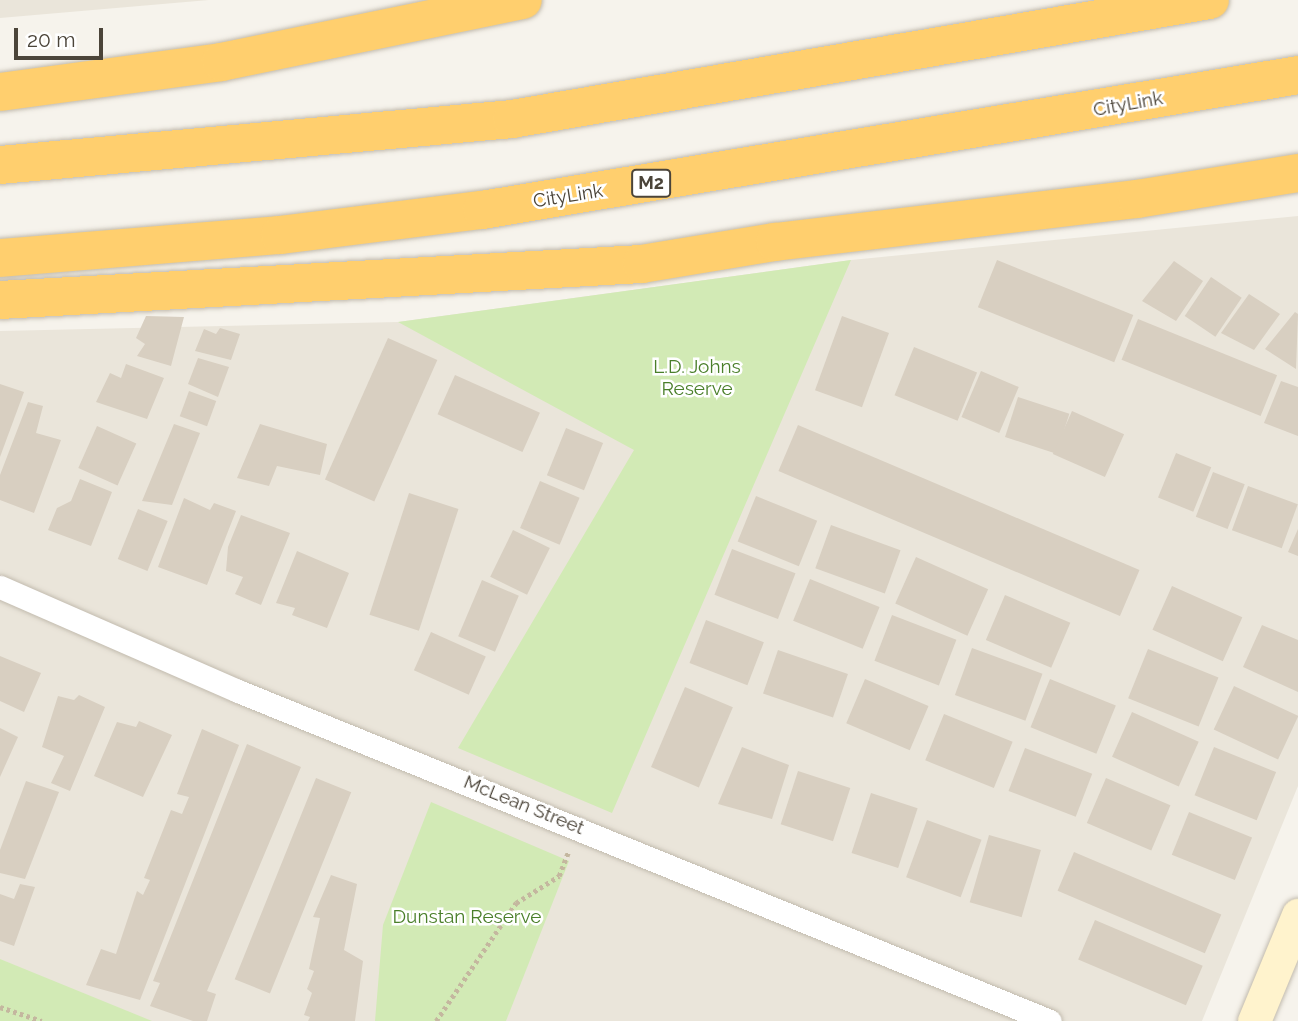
<!DOCTYPE html>
<style>
body{margin:0}
#map{position:relative;width:1298px;height:1021px;overflow:hidden;background:#f6f3ec;font-family:Raleway,sans-serif}
div>[style]{position:absolute}
[style*='--x']{left:calc(var(--x)*1px);top:calc(var(--y)*1px);width:calc(var(--w)*1px);rotate:calc(var(--a)*1deg)}
.residential>*{inset:0;background:#eae5da}
.green>*{inset:0;background:#d2eab5}
.building>*{inset:0;background:#d8cfc1;transform-origin:0 0}
.path>*{height:4.5px;margin-top:-2.25px;transform-origin:0;background:repeating-linear-gradient(90deg,#c4b79f 0 3.5px,transparent 0 7px)}
.roads{filter:drop-shadow(0 0 2px #c2bbae) drop-shadow(0 0 2px #c2bbae)}
.street>*{height:23px;margin:-11.5px;padding:0 11.5px;transform-origin:11.5px;border-radius:11.5px;background:#fff}
.secondary>*{height:33px;margin:-16.5px;padding:0 16.5px;transform-origin:16.5px;border-radius:16.5px;background:#fff3cd}
.highway>*{height:38px;margin:-19px;padding:0 19px;transform-origin:19px;border-radius:19px;background:#ffcf6e}
span{translate:-50% -50%;white-space:nowrap;text-align:center;line-height:1.15;-webkit-text-stroke:5px #fff;paint-order:stroke}
.shield-label span{padding:2px 5px;background:#fff;border:2px solid;border-radius:5px;-webkit-text-stroke-width:0}
.shield-label{font-size:18px;color:#4b4439;font-weight:700}
.street-label{font-size:19px;color:#4b4439}
.park-label{font-size:19px;color:#4a7f2a}
.scale{position:absolute;left:14px;top:28px;width:89px;height:32px;box-sizing:border-box;border:4px solid #4b4439;border-top:0;padding-left:9px;font-size:21px;line-height:24px;white-space:nowrap;color:#4b4439;-webkit-text-stroke:5px #fff;paint-order:stroke}
</style>
<div id="map">
<div class="residential">
<i style="clip-path:polygon(0 0,209px 0,0 18px)"></i>
<i style="clip-path:polygon(1298px 216px,1298px 786px,1202px 1021px,0 1021px,0 331px,398px 322px,851px 260px)"></i>
</div>
<div class="green">
<i style="clip-path:polygon(851px 260px,612px 813px,458px 748px,634px 450px,398px 322px)"></i>
<i style="clip-path:polygon(431px 802px,569px 861px,506px 1021px,375px 1021px,383px 925px)"></i>
<i style="clip-path:polygon(0 959px,152px 1021px,0 1021px)"></i>
</div>
<div class="building">
<i style="left:997px;top:260px;width:147px;height:51px;rotate:22deg"></i>
<i style="clip-path:polygon(1174px 261px,1203px 281px,1176px 321px,1142px 301px)"></i>
<i style="left:1211px;top:277px;width:37px;height:47px;rotate:34deg"></i>
<i style="clip-path:polygon(1249px 294px,1280px 314px,1254px 350px,1221px 333px)"></i>
<i style="clip-path:polygon(1295px 312px,1298px 314px,1296px 369px,1265px 349px)"></i>
<i style="clip-path:polygon(146px 316px,184px 317px,171px 366px,137px 356px,145px 344px,136px 338px)"></i>
<i style="left:842px;top:316px;width:50px;height:79px;rotate:20deg"></i>
<i style="left:1138px;top:319px;width:150px;height:44px;rotate:22deg"></i>
<i style="clip-path:polygon(220px 328px,240px 334px,231px 360px,195px 351px,204px 329px,216px 334px)"></i>
<i style="left:388px;top:338px;width:54px;height:155px;rotate:24deg"></i>
<i style="left:914px;top:347px;width:68px;height:52px;rotate:22deg"></i>
<i style="clip-path:polygon(198px 358px,229px 367px,218px 397px,188px 384px)"></i>
<i style="clip-path:polygon(126px 364px,164px 378px,147px 419px,96px 402px,110px 373px,121px 378px)"></i>
<i style="left:981px;top:371px;width:41px;height:50px;rotate:23deg"></i>
<i style="left:455px;top:375px;width:93px;height:43px;rotate:24deg"></i>
<i style="clip-path:polygon(1281px 381px,1298px 387px,1298px 436px,1264px 423px)"></i>
<i style="clip-path:polygon(0 384px,24px 392px,0 457px)"></i>
<i style="left:189px;top:391px;width:29px;height:27px;rotate:20deg"></i>
<i style="left:1018px;top:397px;width:54px;height:42px;rotate:18deg"></i>
<i style="clip-path:polygon(28px 402px,43px 406px,36px 433px,61px 440px,34px 513px,0 500px,0 475px)"></i>
<i style="left:1072px;top:411px;width:57px;height:47px;rotate:24deg"></i>
<i style="clip-path:polygon(174px 424px,200px 433px,172px 505px,142px 501px)"></i>
<i style="clip-path:polygon(260px 424px,327px 444px,320px 475px,277px 466px,269px 486px,237px 478px)"></i>
<i style="left:798px;top:425px;width:371px;height:50px;rotate:23deg"></i>
<i style="left:97px;top:426px;width:43px;height:46px;rotate:24deg"></i>
<i style="left:566px;top:428px;width:40px;height:51px;rotate:22deg"></i>
<i style="left:1176px;top:453px;width:38px;height:48px;rotate:22deg"></i>
<i style="left:1213px;top:472px;width:34px;height:48px;rotate:21deg"></i>
<i style="clip-path:polygon(80px 479px,112px 492px,91px 546px,48px 530px,57px 508px,71px 501px)"></i>
<i style="left:540px;top:481px;width:43px;height:51px;rotate:23deg"></i>
<i style="left:1248px;top:486px;width:53px;height:47px;rotate:20deg"></i>
<i style="left:409px;top:493px;width:52px;height:128px;rotate:18deg"></i>
<i style="left:756px;top:496px;width:66px;height:49px;rotate:22deg"></i>
<i style="clip-path:polygon(184px 498px,210px 510px,214px 503px,236px 511px,207px 585px,158px 567px)"></i>
<i style="left:138px;top:509px;width:32px;height:54px;rotate:22deg"></i>
<i style="clip-path:polygon(241px 515px,290px 533px,261px 605px,235px 594px,243px 577px,226px 571px,228px 547px)"></i>
<i style="left:831px;top:525px;width:74px;height:46px;rotate:20deg"></i>
<i style="clip-path:polygon(1298px 529px,1298px 556px,1288px 552px)"></i>
<i style="left:513px;top:530px;width:41px;height:52px;rotate:26deg"></i>
<i style="left:732px;top:549px;width:68px;height:49px;rotate:21deg"></i>
<i style="clip-path:polygon(297px 551px,349px 573px,327px 628px,292px 615px,295px 608px,276px 603px)"></i>
<i style="left:916px;top:557px;width:79px;height:51px;rotate:24deg"></i>
<i style="left:810px;top:579px;width:75px;height:45px;rotate:22deg"></i>
<i style="left:482px;top:580px;width:40px;height:61px;rotate:23deg"></i>
<i style="left:1172px;top:586px;width:77px;height:48px;rotate:24deg"></i>
<i style="left:1005px;top:595px;width:71px;height:49px;rotate:23deg"></i>
<i style="left:892px;top:615px;width:69px;height:49px;rotate:21deg"></i>
<i style="left:706px;top:620px;width:62px;height:46px;rotate:21deg"></i>
<i style="clip-path:polygon(1262px 625px,1298px 640px,1298px 692px,1243px 667px)"></i>
<i style="left:431px;top:632px;width:60px;height:42px;rotate:24deg"></i>
<i style="left:972px;top:648px;width:75px;height:50px;rotate:20deg"></i>
<i style="left:1148px;top:649px;width:76px;height:53px;rotate:22deg"></i>
<i style="left:778px;top:650px;width:74px;height:46px;rotate:19deg"></i>
<i style="clip-path:polygon(0 656px,41px 673px,24px 712px,0 701px)"></i>
<i style="left:865px;top:679px;width:69px;height:48px;rotate:23deg"></i>
<i style="left:1050px;top:679px;width:71px;height:52px;rotate:22deg"></i>
<i style="left:1234px;top:686px;width:71px;height:48px;rotate:25deg"></i>
<i style="left:685px;top:687px;width:52px;height:87px;rotate:23deg"></i>
<i style="clip-path:polygon(79px 695px,105px 707px,70px 791px,51px 783px,64px 756px,42px 747px,58px 696px,74px 700px)"></i>
<i style="left:1132px;top:712px;width:73px;height:49px;rotate:24deg"></i>
<i style="left:944px;top:714px;width:74px;height:50px;rotate:22deg"></i>
<i style="clip-path:polygon(139px 721px,172px 735px,143px 797px,94px 776px,117px 722px,136px 727px)"></i>
<i style="clip-path:polygon(0 728px,18px 737px,0 777px)"></i>
<i style="clip-path:polygon(202px 729px,239px 745px,140px 1000px,86px 985px,101px 949px,116px 954px,137px 891px,143px 895px,150px 880px,144px 878px,171px 810px,182px 814px,189px 797px,177px 794px)"></i>
<i style="clip-path:polygon(247px 744px,301px 767px,207px 991px,216px 994px,207px 1021px,193px 1021px,150px 1006px,160px 983px,153px 981px)"></i>
<i style="clip-path:polygon(742px 747px,789px 765px,772px 819px,718px 804px)"></i>
<i style="left:1214px;top:747px;width:67px;height:52px;rotate:22deg"></i>
<i style="left:1025px;top:748px;width:72px;height:46px;rotate:21deg"></i>
<i style="left:798px;top:771px;width:55px;height:56px;rotate:18deg"></i>
<i style="left:316px;top:778px;width:38px;height:217px;rotate:22deg"></i>
<i style="left:1106px;top:778px;width:70px;height:49px;rotate:23deg"></i>
<i style="clip-path:polygon(26px 781px,59px 792px,25px 879px,0 873px,0 850px)"></i>
<i style="left:871px;top:793px;width:49px;height:63px;rotate:18deg"></i>
<i style="left:1189px;top:812px;width:68px;height:46px;rotate:22deg"></i>
<i style="left:927px;top:820px;width:58px;height:61px;rotate:20deg"></i>
<i style="left:989px;top:835px;width:54px;height:70px;rotate:16deg"></i>
<i style="left:1074px;top:852px;width:160px;height:42px;rotate:23deg"></i>
<i style="clip-path:polygon(331px 875px,357px 884px,344px 950px,363px 961px,355px 1021px,308px 1021px,310px 1017px,304px 1015px,312px 993px,307px 989px,314px 971px,309px 969px,320px 918px,313px 917px)"></i>
<i style="clip-path:polygon(20px 884px,35px 887px,14px 946px,0 941px,0 894px,14px 899px)"></i>
<i style="left:1095px;top:920px;width:117px;height:43px;rotate:23deg"></i>
</div>
<div class="path">
<i style="--x:0;--y:1007;--w:44;--a:18.4"></i>
<i style="--x:436;--y:1021;--w:143;--a:-55.9"></i>
<i style="--x:516;--y:903;--w:51;--a:-32.1"></i>
<i style="--x:559;--y:876;--w:25;--a:-69"></i>
</div>
<div class="roads">
<div class="street">
<i style="--x:0;--y:587;--w:260;--a:23.6"></i>
<i style="--x:238;--y:691;--w:876;--a:22.12"></i>
</div>
<div class="secondary">
<i style="--x:1254;--y:1021;--w:115;--a:-67.5"></i>
</div>
<div class="highway">
<i style="--x:0;--y:92;--w:223;--a:-7.7"></i>
<i style="--x:221;--y:62;--w:308;--a:-11.6"></i>
<i style="--x:0;--y:165;--w:514;--a:-5.13"></i>
<i style="--x:512;--y:119;--w:708;--a:-9.68"></i>
<i style="--x:0;--y:258;--w:281;--a:-4.7"></i>
<i style="--x:280;--y:235;--w:204;--a:-7.1"></i>
<i style="--x:482;--y:210;--w:827;--a:-9.39"></i>
<i style="--x:0;--y:300;--w:643;--a:-3.21"></i>
<i style="--x:642;--y:264;--w:135;--a:-9.4"></i>
<i style="--x:775;--y:242;--w:365;--a:-6.8"></i>
<i style="--x:1137;--y:199;--w:163;--a:-9.2"></i>
</div>
</div>
<div class="shield-label">
<span style="left:651px;top:183px">M2</span>
</div>
<div class="street-label">
<span style="left:1128px;top:104px;rotate:-10deg">CityLink</span>
<span style="left:568px;top:196px;rotate:-9deg">CityLink</span>
<span style="left:524px;top:805px;rotate:22deg">McLean Street</span>
</div>
<div class="park-label">
<span style="left:697px;top:378px">L.D. Johns<br>Reserve</span>
<span style="left:467px;top:917px">Dunstan Reserve</span>
</div>
<div class="scale">20 m</div>
</div>
